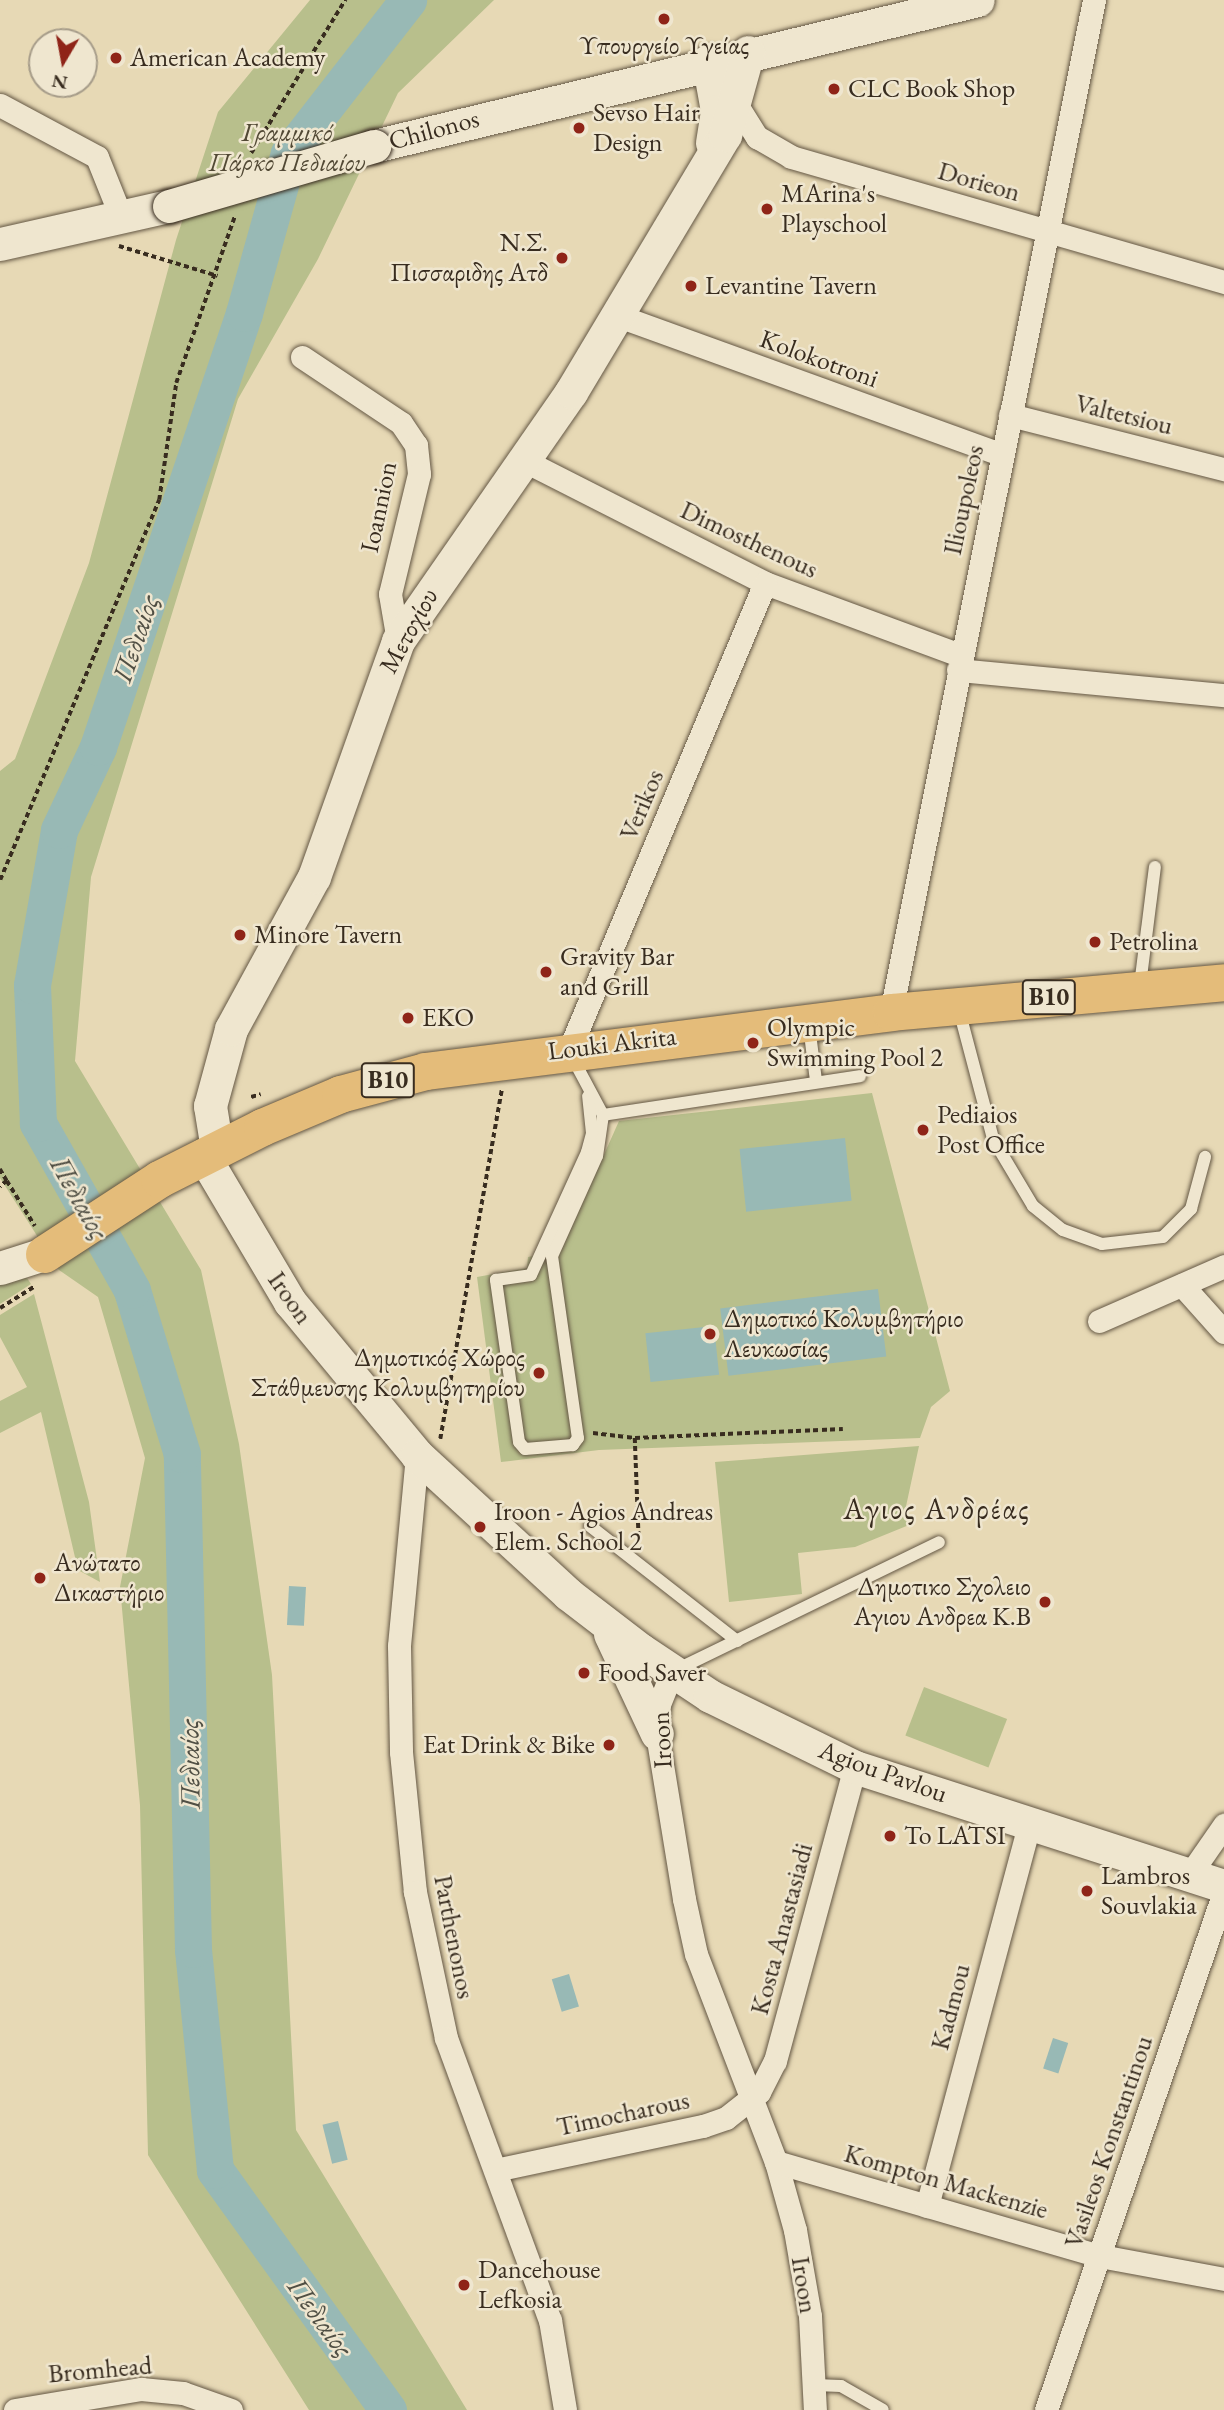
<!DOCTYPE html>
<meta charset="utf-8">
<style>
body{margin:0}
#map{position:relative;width:1224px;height:2410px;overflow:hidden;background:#e7d9b5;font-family:"EB Garamond",serif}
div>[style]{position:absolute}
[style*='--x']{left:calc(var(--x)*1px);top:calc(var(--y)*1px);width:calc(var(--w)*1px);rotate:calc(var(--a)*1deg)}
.green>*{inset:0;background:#b8bf8c;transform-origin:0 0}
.water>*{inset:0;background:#98b9b5;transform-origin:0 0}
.river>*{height:37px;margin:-18.5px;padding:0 18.5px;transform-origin:18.5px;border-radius:18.5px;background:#98b9b5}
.path>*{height:3.5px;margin-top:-1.75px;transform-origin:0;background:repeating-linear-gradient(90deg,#382c1f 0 5px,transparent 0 8.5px)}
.roads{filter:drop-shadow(0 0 2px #645744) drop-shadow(0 0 2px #645744)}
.lane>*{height:12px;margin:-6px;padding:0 6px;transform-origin:6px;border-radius:6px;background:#efe6cf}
.street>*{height:23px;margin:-11.5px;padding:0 11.5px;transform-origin:11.5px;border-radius:11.5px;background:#efe6cf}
.secondary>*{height:33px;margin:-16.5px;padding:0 16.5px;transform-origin:16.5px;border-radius:16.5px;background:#efe6cf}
.primary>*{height:37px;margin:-18.5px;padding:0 18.5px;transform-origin:18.5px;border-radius:18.5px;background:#e4bc7a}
.bridges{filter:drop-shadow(0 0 2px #382c1f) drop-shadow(0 0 2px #382c1f)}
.secondary-bridge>*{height:33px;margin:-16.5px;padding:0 16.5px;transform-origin:16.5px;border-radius:16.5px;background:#efe6cf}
.dots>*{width:19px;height:19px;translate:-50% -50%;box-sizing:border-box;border:4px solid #efe6cf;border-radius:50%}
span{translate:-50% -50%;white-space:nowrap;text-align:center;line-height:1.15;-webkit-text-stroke:5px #efe6cf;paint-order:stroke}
.shield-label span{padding:2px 5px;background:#efe6cf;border:2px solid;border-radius:5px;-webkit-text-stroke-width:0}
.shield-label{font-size:24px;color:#382c1f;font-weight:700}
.poi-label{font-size:26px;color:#382c1f}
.left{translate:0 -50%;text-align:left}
.right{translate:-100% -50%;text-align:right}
.street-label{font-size:26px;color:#382c1f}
.park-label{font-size:26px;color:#524935;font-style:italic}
.water-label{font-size:28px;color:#504f44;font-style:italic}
.quarter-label{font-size:30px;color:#382c1f;letter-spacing:2px}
.north{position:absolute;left:28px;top:28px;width:70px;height:70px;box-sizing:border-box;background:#efe6cf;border:2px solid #a69c89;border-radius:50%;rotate:190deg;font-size:19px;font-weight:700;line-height:28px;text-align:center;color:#382c1f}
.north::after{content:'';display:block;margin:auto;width:24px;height:32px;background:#8f2418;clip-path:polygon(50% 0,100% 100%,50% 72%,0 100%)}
</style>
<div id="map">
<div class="green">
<i style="clip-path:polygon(310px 0,494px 0,398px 93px,318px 259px,238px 399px,91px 877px,75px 1061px,201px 1270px,239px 1444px,272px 1675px,296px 2130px,467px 2410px,309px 2410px,148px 2155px,140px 1805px,120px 1587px,145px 1458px,98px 1297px,59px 1270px,0 1178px,0 771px,15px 759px,89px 563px,176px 240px,218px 112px)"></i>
<i style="clip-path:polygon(872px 1093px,950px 1391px,931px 1407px,920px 1438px,599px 1450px,501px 1462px,477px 1277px,527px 1268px,528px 1257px,561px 1251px,619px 1121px)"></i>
<i style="clip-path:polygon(0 1277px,27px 1278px,31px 1284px,0 1304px)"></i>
<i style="clip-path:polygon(34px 1294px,89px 1502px,100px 1582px,78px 1570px,41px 1412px,0 1433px,0 1401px,27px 1387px,0 1337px,0 1315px)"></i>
<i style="clip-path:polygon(919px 1446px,905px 1511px,909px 1525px,855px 1547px,798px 1553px,802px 1594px,729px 1602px,715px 1462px)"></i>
<i style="left:924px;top:1687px;width:89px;height:52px;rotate:21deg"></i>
</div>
<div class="water">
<i style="left:845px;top:1138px;width:63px;height:106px;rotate:84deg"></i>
<i style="left:878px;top:1289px;width:68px;height:159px;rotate:83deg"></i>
<i style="left:714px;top:1326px;width:49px;height:69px;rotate:84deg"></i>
<i style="left:289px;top:1586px;width:17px;height:39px;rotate:3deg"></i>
<i style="left:569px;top:1974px;width:34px;height:18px;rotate:73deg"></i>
<i style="left:1053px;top:2038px;width:16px;height:32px;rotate:18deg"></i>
<i style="left:338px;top:2121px;width:40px;height:16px;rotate:76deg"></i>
</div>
<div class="river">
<i style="--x:388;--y:2410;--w:296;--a:-125.8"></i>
<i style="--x:215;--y:2170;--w:222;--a:-95.7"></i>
<i style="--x:193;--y:1949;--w:495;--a:-91.3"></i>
<i style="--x:182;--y:1454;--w:171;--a:-107"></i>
<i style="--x:132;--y:1290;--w:192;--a:-119.4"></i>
<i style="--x:38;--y:1123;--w:138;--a:-92.5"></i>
<i style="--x:32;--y:985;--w:157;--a:-80.1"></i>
<i style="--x:59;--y:830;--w:92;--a:-64.8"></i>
<i style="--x:98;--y:747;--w:458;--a:-71.4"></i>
<i style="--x:244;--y:313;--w:166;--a:-74.3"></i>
<i style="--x:289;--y:153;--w:194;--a:-52.1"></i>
</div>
<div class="path">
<i style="--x:251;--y:153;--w:180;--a:-58.4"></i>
<i style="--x:119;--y:246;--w:103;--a:16.9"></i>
<i style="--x:0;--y:880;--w:412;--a:-67.3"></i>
<i style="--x:159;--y:500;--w:118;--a:-81.7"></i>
<i style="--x:176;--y:383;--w:178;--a:-70.6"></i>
<i style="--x:251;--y:1097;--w:10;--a:-17"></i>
<i style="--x:0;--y:1169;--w:14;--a:60"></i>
<i style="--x:7;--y:1181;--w:9;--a:139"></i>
<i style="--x:7;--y:1181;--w:53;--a:58.1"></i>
<i style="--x:0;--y:1308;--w:40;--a:-32"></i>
<i style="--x:593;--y:1433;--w:42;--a:6.8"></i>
<i style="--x:635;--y:1438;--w:208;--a:-2.5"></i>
<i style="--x:635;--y:1438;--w:104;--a:87.8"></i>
<i style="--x:440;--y:1439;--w:355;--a:-80"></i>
</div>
<div class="roads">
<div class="lane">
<i style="--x:1140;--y:985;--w:119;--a:-82.8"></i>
<i style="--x:959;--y:1010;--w:133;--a:75.2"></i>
<i style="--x:993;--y:1139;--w:78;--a:59.2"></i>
<i style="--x:1033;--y:1206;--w:38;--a:39"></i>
<i style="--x:1063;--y:1230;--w:41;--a:19.7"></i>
<i style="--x:1102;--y:1244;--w:61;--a:-6.5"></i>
<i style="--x:1163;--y:1237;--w:40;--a:-45"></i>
<i style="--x:1191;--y:1209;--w:54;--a:-74.9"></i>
<i style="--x:809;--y:1026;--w:55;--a:82.7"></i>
<i style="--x:571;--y:1055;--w:68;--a:61.9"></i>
<i style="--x:603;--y:1115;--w:41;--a:98.3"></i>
<i style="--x:597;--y:1156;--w:110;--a:114.2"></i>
<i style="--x:552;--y:1256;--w:184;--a:81.9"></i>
<i style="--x:578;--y:1438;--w:9;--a:126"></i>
<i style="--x:573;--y:1445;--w:48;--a:175.2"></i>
<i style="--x:525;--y:1449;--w:9;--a:-131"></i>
<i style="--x:519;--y:1442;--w:164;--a:-98.1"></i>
<i style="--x:496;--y:1280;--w:35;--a:-8"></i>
<i style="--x:531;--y:1275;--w:135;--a:-65.5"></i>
<i style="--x:587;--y:1152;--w:20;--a:-75"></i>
<i style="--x:592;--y:1133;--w:37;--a:-96"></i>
<i style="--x:603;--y:1115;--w:260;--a:-8.6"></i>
<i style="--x:590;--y:1526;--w:187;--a:38"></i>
<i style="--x:678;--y:1669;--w:290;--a:-25.9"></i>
<i style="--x:815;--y:2385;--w:26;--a:2"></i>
<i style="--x:841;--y:2386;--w:48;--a:29.7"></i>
</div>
<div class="street">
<i style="--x:0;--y:105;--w:110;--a:28.2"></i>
<i style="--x:97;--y:157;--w:65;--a:68.2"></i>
<i style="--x:738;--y:107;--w:36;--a:58"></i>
<i style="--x:757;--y:137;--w:39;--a:30"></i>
<i style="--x:791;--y:157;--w:451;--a:16.1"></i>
<i style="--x:616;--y:315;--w:411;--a:19.9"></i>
<i style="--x:302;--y:357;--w:119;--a:33.7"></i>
<i style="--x:401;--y:423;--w:27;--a:56"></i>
<i style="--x:416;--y:445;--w:29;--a:84"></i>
<i style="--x:419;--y:474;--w:123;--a:103.6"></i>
<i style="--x:390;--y:594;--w:48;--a:80.3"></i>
<i style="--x:1010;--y:415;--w:221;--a:14.2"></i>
<i style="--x:521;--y:459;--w:274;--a:26.9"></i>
<i style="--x:765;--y:583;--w:208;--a:20.3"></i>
<i style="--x:958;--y:670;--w:267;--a:5.4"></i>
<i style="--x:891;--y:1012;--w:1032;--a:-78.66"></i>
<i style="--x:570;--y:1048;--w:504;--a:-67.25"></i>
<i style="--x:1182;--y:1285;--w:63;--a:48.2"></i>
<i style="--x:1099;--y:1321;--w:137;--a:-23.7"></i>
<i style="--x:417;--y:1455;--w:192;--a:95.4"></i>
<i style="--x:399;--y:1646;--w:106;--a:88.9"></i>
<i style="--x:401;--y:1752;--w:141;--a:84.3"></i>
<i style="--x:415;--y:1892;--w:149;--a:78"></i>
<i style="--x:446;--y:2038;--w:301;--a:69.8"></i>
<i style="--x:550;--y:2320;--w:91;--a:80.5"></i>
<i style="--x:672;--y:1672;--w:35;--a:112"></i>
<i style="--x:659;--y:1704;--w:30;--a:94"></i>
<i style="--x:657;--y:1734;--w:167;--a:80.7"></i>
<i style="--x:684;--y:1899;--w:56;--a:77.7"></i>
<i style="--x:696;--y:1954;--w:223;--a:69"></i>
<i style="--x:776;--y:2162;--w:71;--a:74.4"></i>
<i style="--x:795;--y:2230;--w:87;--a:80.1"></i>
<i style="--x:810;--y:2316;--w:94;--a:87"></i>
<i style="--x:1190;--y:1874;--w:60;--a:-55.2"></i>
<i style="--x:776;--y:2162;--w:337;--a:16.2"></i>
<i style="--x:1100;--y:2256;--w:126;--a:10.5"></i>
<i style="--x:500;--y:2169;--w:208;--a:-12"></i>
<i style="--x:703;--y:2126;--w:24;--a:-19"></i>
<i style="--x:726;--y:2118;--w:42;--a:-38.2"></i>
<i style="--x:759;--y:2092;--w:35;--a:-63"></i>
<i style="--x:775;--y:2061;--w:305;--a:-74.8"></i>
<i style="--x:927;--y:2206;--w:395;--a:-75"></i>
<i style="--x:15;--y:2410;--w:128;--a:-9.5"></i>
<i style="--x:141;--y:2389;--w:42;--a:5.4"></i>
<i style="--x:183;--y:2393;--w:51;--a:19.5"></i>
<i style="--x:1046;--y:2410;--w:548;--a:-71.04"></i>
</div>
<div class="secondary">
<i style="--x:708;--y:61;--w:51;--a:79.8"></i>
<i style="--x:717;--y:111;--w:32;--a:99"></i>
<i style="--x:374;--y:146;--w:621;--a:-13.59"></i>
<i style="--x:0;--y:244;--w:173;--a:-12.7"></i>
<i style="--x:217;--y:1149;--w:44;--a:-99.2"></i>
<i style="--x:210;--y:1106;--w:80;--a:-74.7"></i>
<i style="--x:231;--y:1029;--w:173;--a:-61.4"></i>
<i style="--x:314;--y:877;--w:251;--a:-70.4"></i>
<i style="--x:398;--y:641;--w:303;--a:-55.2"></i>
<i style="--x:571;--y:392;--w:300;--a:-59.1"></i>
<i style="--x:725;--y:135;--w:86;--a:-74.5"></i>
<i style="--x:203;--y:1155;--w:171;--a:59.4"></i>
<i style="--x:290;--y:1302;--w:199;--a:50.3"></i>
<i style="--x:417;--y:1455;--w:205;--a:42.6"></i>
<i style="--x:568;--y:1594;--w:92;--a:37.5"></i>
<i style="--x:641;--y:1650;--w:83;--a:33.7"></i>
<i style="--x:710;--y:1696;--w:161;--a:26.1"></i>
<i style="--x:855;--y:1767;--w:388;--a:17.9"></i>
<i style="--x:0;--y:1268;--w:46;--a:-17.7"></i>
<i style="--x:610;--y:1634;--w:110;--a:64.8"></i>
</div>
<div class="primary">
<i style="--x:44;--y:1254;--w:137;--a:-33.1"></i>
<i style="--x:159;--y:1179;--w:115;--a:-26.8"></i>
<i style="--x:262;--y:1127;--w:85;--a:-22.9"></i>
<i style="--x:340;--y:1094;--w:88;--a:-15.1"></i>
<i style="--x:425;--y:1071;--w:470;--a:-7.2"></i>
<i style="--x:891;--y:1012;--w:334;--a:-5.1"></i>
</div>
</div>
<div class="bridges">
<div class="secondary-bridge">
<i style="--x:169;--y:206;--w:214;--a:-16.3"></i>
</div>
</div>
<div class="dots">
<i style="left:664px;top:19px;background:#8f2418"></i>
<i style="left:116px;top:58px;background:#8f2418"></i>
<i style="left:834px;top:89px;background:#8f2418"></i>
<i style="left:579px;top:128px;background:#8f2418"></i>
<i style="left:767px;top:209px;background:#8f2418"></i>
<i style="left:562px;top:258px;background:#8f2418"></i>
<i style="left:691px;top:286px;background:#8f2418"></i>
<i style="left:240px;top:935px;background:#8f2418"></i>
<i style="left:1095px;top:942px;background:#8f2418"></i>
<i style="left:546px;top:972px;background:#8f2418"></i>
<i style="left:408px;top:1018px;background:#8f2418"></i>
<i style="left:753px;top:1043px;background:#8f2418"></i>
<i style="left:923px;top:1130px;background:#8f2418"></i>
<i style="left:710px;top:1334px;background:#8f2418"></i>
<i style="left:539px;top:1373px;background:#8f2418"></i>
<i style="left:480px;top:1527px;background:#8f2418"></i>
<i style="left:40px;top:1578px;background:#8f2418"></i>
<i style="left:1045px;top:1602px;background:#8f2418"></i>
<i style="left:584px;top:1673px;background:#8f2418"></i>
<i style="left:609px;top:1745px;background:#8f2418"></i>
<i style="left:890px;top:1836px;background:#8f2418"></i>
<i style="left:1087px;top:1891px;background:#8f2418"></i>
<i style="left:464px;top:2285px;background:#8f2418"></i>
</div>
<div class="shield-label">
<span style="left:1049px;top:997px">B10</span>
<span style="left:388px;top:1080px">B10</span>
</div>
<div class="poi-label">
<span style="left:664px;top:46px">Υπουργείο Υγείας</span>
<span class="left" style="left:130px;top:58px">American Academy</span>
<span class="left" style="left:848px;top:89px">CLC Book Shop</span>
<span class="left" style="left:593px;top:128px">Sevso Hair<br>Design</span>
<span class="left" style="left:781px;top:209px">MArina's<br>Playschool</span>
<span class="right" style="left:548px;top:258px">Ν.Σ.<br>Πισσαριδης Ατδ</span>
<span class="left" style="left:705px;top:286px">Levantine Tavern</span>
<span class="left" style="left:254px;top:935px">Minore Tavern</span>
<span class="left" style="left:1109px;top:942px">Petrolina</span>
<span class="left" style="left:560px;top:972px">Gravity Bar<br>and Grill</span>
<span class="left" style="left:422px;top:1018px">EKO</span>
<span class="left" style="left:767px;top:1043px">Olympic<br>Swimming Pool 2</span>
<span class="left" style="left:937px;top:1130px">Pediaios<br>Post Office</span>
<span class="left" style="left:724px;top:1334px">Δημοτικό Κολυμβητήριο<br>Λευκωσίας</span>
<span class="right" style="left:525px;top:1373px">Δημοτικός Χώρος<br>Στάθμευσης Κολυμβητηρίου</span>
<span class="left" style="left:494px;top:1527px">Iroon - Agios Andreas<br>Elem. School 2</span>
<span class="left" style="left:54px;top:1578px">Ανώτατο<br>Δικαστήριο</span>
<span class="right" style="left:1031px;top:1602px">Δημοτικο Σχολειο<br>Αγιου Ανδρεα Κ.Β</span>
<span class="left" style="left:598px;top:1673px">Food Saver</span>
<span class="right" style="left:595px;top:1745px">Eat Drink &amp; Bike</span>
<span class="left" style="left:904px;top:1836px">To LATSI</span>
<span class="left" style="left:1101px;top:1891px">Lambros<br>Souvlakia</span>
<span class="left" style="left:478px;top:2285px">Dancehouse<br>Lefkosia</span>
</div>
<div class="street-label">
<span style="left:434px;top:130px;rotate:-15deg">Chilonos</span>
<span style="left:979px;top:182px;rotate:16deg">Dorieon</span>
<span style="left:819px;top:359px;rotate:20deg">Kolokotroni</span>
<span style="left:1124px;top:415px;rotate:14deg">Valtetsiou</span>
<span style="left:964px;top:500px;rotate:-78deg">Ilioupoleos</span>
<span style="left:379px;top:507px;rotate:-78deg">Ioannion</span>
<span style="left:749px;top:540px;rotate:25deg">Dimosthenous</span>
<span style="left:409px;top:631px;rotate:-61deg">Μετοχίου</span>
<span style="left:642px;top:805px;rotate:-67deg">Verikos</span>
<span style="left:612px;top:1044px;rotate:-7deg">Louki Akrita</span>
<span style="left:290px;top:1298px;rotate:55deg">Iroon</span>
<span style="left:662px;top:1740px;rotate:-93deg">Iroon</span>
<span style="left:883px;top:1772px;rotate:20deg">Agiou Pavlou</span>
<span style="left:782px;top:1929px;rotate:-75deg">Kosta Anastasiadi</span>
<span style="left:454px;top:1937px;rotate:79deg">Parthenonos</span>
<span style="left:951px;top:2007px;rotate:-75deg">Kadmou</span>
<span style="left:623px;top:2114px;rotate:-12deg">Timocharous</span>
<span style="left:1109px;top:2142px;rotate:-71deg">Vasileos Konstantinou</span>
<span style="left:946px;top:2182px;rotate:16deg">Kompton Mackenzie</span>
<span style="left:804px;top:2285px;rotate:81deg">Iroon</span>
<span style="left:100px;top:2370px;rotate:-5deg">Bromhead</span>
</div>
<div class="park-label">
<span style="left:287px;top:148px">Γραμμικό<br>Πάρκο Πεδιαίου</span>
</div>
<div class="water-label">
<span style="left:135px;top:638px;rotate:-71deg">Πεδιαίος</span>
<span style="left:80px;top:1198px;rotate:61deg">Πεδιαίος</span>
<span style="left:189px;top:1764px;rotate:-91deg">Πεδιαίος</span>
<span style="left:321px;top:2317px;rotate:54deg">Πεδιαίος</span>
</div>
<div class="quarter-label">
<span style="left:937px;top:1509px">Αγιος Ανδρέας</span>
</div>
<div class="north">N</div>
</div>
